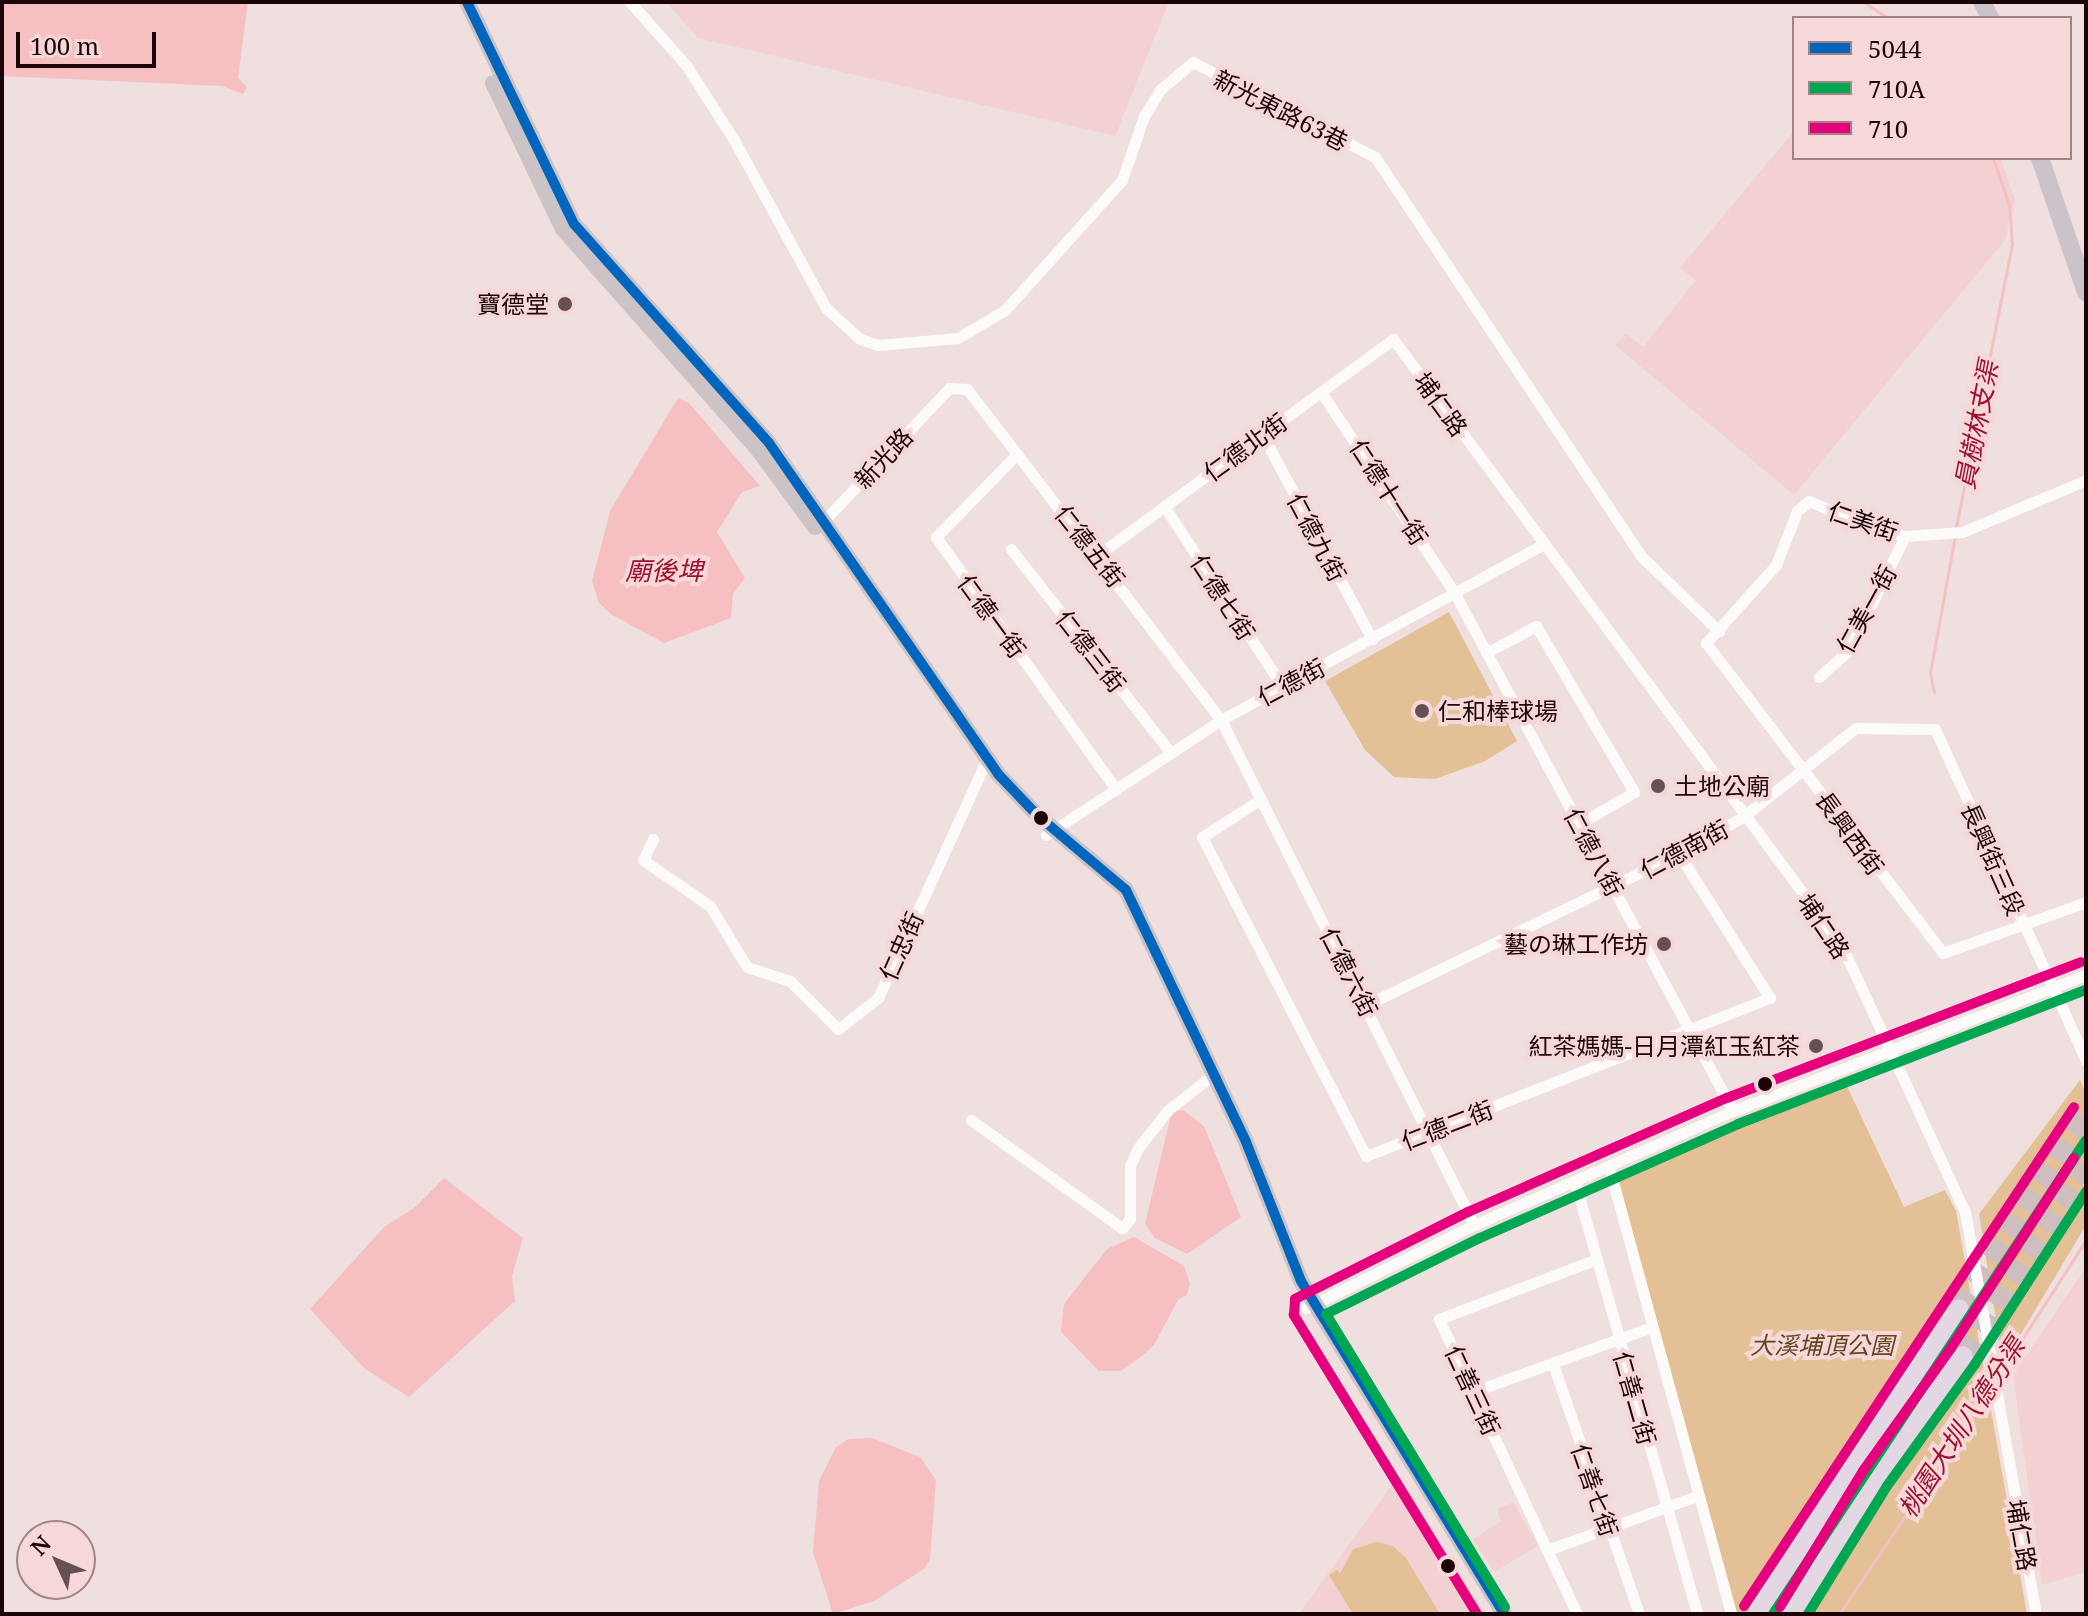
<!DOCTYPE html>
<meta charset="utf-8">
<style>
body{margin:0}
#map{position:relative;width:2088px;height:1616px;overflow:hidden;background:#efdfdf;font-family:"Noto Serif","Noto Sans TC","Noto Sans JP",serif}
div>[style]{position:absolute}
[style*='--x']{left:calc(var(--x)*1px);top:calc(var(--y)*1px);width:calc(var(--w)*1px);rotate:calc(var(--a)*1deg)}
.built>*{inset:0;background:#f3d1d2}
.green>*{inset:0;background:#e4c096}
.water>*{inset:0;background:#f6c0c2}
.stream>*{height:3px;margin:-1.5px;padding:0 1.5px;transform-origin:1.5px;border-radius:1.5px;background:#f6c0c2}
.highway-tunnel>*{height:20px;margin-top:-10px;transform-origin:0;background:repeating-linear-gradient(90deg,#cfbebf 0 20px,transparent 0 30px)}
.street>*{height:11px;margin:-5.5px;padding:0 5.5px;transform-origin:5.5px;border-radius:5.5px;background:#fdfafa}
.secondary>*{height:16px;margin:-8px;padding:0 8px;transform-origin:8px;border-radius:8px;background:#cbc3c6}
.primary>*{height:18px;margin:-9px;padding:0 9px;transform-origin:9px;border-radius:9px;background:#ccc3ca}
.highway>*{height:20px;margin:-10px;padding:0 10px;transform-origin:10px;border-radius:10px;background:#e2d7e3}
.bus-1>*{height:10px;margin:-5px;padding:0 5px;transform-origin:5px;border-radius:5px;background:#0065bd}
.bus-2>*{height:10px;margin:-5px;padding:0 5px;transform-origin:5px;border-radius:5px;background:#00a651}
.bus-3>*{height:10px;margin:-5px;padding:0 5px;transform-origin:5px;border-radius:5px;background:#e5007d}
.dots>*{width:22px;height:22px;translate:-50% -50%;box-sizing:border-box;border:4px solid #f6d8d9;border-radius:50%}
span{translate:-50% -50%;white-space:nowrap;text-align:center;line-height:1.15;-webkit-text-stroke:8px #f6d8d9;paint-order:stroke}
.street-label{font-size:24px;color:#1b0507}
.poi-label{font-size:24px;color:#1b0507}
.right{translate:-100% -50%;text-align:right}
.left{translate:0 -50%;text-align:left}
.park-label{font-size:24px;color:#62471e;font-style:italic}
.water-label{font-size:26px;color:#9c1133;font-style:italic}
.frame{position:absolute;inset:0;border:4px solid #1b0507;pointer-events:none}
.legend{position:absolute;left:1792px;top:16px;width:280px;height:144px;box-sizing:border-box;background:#f6d8d9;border:2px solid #9e8485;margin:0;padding:10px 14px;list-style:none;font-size:24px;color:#1b0507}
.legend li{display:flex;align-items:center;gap:16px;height:40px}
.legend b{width:40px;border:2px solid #9e8485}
.north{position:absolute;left:16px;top:1520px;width:80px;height:80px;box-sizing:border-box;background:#f6d8d9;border:2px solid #9e8485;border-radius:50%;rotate:314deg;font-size:22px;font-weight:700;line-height:32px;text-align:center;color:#1b0507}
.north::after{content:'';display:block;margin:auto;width:28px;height:36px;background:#655153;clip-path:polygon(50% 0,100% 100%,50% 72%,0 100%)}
.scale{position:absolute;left:16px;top:32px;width:140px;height:36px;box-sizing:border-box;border:4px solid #1b0507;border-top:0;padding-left:10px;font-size:24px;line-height:28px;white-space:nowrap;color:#1b0507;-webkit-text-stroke:6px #f6d8d9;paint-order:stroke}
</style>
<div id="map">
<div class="built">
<i style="clip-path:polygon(666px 2px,1169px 2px,1115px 136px,698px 38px)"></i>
<i style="clip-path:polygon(1794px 131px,1794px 158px,2000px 158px,2015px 199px,2005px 240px,1794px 495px,1615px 345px,1626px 334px,1643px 347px,1696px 280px,1680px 268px)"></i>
<i style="clip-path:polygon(2086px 1267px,2086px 1572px,2042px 1585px,2013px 1375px)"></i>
<i style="clip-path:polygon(1399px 1475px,1485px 1614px,1299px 1614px)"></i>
<i style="clip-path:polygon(1513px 1502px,1538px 1546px,1494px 1572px,1473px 1539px,1501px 1521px,1497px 1509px)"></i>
</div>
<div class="green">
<i style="clip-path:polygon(1449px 612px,1517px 741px,1485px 761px,1435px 779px,1394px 777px,1365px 750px,1325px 681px)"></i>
<i style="clip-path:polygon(2080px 1080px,2086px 1094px,2086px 1225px,2003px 1364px,1979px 1214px)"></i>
<i style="clip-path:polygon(1845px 1082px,1904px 1207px,1945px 1190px,1956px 1211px,2027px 1614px,1735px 1614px,1616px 1175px)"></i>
<i style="clip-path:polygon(1377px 1542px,1393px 1546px,1406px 1558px,1440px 1614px,1353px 1614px,1329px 1575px,1337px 1570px,1340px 1574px,1353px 1549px)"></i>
</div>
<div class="water">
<i style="clip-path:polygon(2px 2px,248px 2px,238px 78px,247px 87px,243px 94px,222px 86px,2px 76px)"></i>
<i style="clip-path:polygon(678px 398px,689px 403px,760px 486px,742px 492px,717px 532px,745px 578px,733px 594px,731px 618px,664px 643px,612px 615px,599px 603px,592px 581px,610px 511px)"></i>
<i style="clip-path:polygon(1183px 1110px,1204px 1126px,1241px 1217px,1187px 1254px,1155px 1238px,1145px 1224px,1172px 1111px)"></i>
<i style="clip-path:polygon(444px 1178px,523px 1238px,512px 1276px,515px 1301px,409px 1397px,364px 1368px,310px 1309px,384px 1227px,414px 1208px)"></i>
<i style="clip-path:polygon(1134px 1237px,1184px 1266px,1190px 1283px,1187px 1295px,1178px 1300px,1154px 1345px,1138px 1359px,1121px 1371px,1099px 1371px,1061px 1332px,1064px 1304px,1107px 1249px)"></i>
<i style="clip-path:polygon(872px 1438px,920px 1457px,936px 1480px,930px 1559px,924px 1569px,874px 1601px,833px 1614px,813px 1552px,819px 1481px,836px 1447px,849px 1439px)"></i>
</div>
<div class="stream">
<i style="--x:1864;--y:2;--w:29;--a:34"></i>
<i style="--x:1956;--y:527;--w:288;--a:-78.8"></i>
<i style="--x:2012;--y:244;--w:39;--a:-94"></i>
<i style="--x:2009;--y:205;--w:50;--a:-108.8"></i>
<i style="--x:1934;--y:692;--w:19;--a:-102"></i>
<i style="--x:1930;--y:673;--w:140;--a:-79.7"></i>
<i style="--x:1997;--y:1378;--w:164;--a:-57.2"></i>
<i style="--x:1839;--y:1614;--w:272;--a:-56.1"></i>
</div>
<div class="highway-tunnel">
<i style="--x:1959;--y:1310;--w:233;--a:-56.9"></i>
<i style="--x:1963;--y:1356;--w:226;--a:-57.1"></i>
</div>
<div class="street">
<i style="--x:630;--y:2;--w:84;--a:48.4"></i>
<i style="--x:686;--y:65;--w:89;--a:57.4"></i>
<i style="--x:734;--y:140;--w:192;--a:61.3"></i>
<i style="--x:826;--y:308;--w:46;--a:42.4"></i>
<i style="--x:860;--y:339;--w:19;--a:18"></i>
<i style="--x:878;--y:345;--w:80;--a:-5"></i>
<i style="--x:958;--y:338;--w:55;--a:-30.8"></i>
<i style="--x:1005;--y:310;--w:175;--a:-48"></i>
<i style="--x:1122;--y:180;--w:68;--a:-71"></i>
<i style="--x:1144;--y:116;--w:32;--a:-58"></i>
<i style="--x:1161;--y:89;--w:42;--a:-40.2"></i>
<i style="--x:1193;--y:62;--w:205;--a:27.6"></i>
<i style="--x:1375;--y:157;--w:478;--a:56.3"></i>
<i style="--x:1640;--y:555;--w:110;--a:43.9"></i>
<i style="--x:1321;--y:392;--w:242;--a:56.4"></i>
<i style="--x:1455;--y:594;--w:587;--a:61.73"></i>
<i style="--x:1262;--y:434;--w:233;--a:61.8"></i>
<i style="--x:1017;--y:454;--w:116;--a:134.3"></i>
<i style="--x:936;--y:537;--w:310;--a:54.5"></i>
<i style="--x:2086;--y:480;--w:134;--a:157.2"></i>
<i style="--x:1962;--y:532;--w:57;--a:176"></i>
<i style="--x:1905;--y:536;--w:32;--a:-167"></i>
<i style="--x:1874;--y:529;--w:71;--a:-156.7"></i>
<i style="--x:1809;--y:501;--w:16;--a:140"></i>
<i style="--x:1797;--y:511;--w:58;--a:111.3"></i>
<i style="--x:1776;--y:565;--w:105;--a:131.9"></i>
<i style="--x:1706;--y:643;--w:390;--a:52.6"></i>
<i style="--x:1943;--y:953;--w:152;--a:-19.6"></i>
<i style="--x:1164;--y:506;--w:217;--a:56.7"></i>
<i style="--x:821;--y:524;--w:187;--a:-46.7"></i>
<i style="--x:949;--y:388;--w:18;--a:3"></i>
<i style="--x:967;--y:389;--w:417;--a:52.5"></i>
<i style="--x:1221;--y:720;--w:565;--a:63.39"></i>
<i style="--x:1011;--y:549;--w:259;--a:51.9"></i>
<i style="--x:1098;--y:555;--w:366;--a:-36.2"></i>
<i style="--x:1393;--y:339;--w:755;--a:53.51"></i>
<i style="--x:1842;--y:946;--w:293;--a:65.2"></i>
<i style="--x:1965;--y:1212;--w:408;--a:80"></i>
<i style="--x:1486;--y:653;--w:57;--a:-28.4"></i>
<i style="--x:1536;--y:626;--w:193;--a:59.4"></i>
<i style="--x:1634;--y:792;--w:64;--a:149.8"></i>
<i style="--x:1819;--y:677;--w:39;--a:-42"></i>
<i style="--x:1848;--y:651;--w:128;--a:-63.6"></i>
<i style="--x:1261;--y:799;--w:70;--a:147.2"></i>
<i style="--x:1202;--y:837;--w:359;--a:62.8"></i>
<i style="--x:1366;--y:1156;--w:434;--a:-21.4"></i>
<i style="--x:1770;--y:998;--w:170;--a:-122.3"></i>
<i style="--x:1046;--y:835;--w:209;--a:-33.3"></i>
<i style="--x:1221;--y:720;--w:368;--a:-28.6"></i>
<i style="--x:653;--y:839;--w:23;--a:115"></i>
<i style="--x:643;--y:860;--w:81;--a:34.5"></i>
<i style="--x:710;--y:906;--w:71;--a:58.8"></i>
<i style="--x:747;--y:967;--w:45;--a:18"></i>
<i style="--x:790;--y:981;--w:68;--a:45"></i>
<i style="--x:838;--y:1029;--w:51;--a:-37.8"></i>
<i style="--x:878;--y:998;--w:253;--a:-65.5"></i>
<i style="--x:983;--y:768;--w:9;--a:-41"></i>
<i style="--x:1366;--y:1005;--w:348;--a:-25.8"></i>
<i style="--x:1679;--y:854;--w:75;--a:-30.3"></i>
<i style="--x:1744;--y:816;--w:142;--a:-38.2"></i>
<i style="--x:1856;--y:728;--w:79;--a:0.7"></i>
<i style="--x:1935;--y:729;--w:365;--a:65.5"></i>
<i style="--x:971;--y:1120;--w:186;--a:35.6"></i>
<i style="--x:1122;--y:1228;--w:12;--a:-48"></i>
<i style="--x:1130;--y:1219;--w:53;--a:-90"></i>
<i style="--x:1130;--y:1166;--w:20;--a:-66"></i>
<i style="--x:1138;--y:1148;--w:48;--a:-51.7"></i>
<i style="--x:1168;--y:1110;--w:47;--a:-38.1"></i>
<i style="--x:1609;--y:1167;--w:463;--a:74.7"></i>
<i style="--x:1575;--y:1182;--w:449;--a:74.2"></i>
<i style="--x:1306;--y:1308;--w:187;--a:-26.3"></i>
<i style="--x:1474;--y:1225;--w:283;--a:-23.8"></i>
<i style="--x:1733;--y:1111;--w:378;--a:-21.1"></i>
<i style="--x:1553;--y:1364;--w:264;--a:71"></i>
<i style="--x:1475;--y:1391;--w:188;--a:-19.9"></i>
<i style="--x:1547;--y:1550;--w:159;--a:-19.8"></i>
<i style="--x:1577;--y:1614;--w:326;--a:-115.1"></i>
<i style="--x:1439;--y:1319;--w:169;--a:-20.8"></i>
</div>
<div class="secondary">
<i style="--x:467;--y:2;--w:246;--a:64.3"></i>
<i style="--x:574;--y:224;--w:293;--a:48.3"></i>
<i style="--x:769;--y:443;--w:402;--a:55.3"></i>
<i style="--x:998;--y:774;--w:57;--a:46.4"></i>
<i style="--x:1037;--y:815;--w:116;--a:40.1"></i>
<i style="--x:1126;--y:890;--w:279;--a:64.5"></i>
<i style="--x:1246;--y:1142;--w:149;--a:68.4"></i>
<i style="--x:1301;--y:1281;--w:390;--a:58.6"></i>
<i style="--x:493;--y:83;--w:162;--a:64.4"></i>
<i style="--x:563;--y:229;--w:298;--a:48.5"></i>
<i style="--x:760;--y:452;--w:93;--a:53.7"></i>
</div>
<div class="primary">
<i style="--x:1982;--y:2;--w:18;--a:63"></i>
<i style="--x:2040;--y:158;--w:142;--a:71.1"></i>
</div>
<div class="highway">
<i style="--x:1759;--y:1610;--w:178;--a:-57.4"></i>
<i style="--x:1855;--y:1460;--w:183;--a:-55.3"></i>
<i style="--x:1792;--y:1614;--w:159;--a:-58.6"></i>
<i style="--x:1875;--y:1478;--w:150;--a:-54.2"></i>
</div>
<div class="bus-1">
<i style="--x:467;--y:2;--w:246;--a:64.3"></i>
<i style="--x:574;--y:224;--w:293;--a:48.3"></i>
<i style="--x:769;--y:443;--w:402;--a:55.3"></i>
<i style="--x:998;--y:774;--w:57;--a:46.4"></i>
<i style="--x:1037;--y:815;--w:116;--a:40.1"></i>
<i style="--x:1126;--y:890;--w:279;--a:64.5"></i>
<i style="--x:1246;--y:1142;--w:149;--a:68.4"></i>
<i style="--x:1301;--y:1281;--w:390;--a:58.6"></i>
</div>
<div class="bus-2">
<i style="--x:1505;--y:1607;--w:343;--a:-121.4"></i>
<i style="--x:1326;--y:1314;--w:172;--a:-26.3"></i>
<i style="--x:1480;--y:1238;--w:282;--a:-23.8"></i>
<i style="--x:1738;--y:1124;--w:373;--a:-21.1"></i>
<i style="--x:1773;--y:1614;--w:568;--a:-56.56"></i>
<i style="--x:1808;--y:1614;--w:150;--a:-58.3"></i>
<i style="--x:1887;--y:1486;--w:150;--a:-54.2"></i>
<i style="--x:1975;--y:1364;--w:205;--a:-57.2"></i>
</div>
<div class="bus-3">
<i style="--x:1744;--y:1606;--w:598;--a:-56.52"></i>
<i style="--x:1780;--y:1607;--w:159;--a:-58.6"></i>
<i style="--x:1863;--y:1471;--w:151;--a:-54.4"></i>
<i style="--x:1951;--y:1348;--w:226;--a:-57.1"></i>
<i style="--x:1477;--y:1614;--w:351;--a:-121.5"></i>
<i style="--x:1294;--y:1315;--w:16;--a:-86"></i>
<i style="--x:1295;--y:1299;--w:194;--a:-26.7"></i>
<i style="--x:1468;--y:1212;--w:283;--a:-23.8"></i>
<i style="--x:1727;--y:1098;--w:379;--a:-21"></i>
</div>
<div class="dots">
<i style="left:565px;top:304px;background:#655153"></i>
<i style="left:1422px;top:711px;background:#655153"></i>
<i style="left:1658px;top:786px;background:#655153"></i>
<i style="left:1041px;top:818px;background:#1b0507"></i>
<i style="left:1664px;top:944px;background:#655153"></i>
<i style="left:1816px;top:1046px;background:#655153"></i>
<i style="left:1765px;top:1084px;background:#1b0507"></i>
<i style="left:1448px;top:1566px;background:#1b0507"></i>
</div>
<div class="street-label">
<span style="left:1281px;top:110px;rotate:27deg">新光東路63巷</span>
<span style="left:1441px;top:404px;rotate:54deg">埔仁路</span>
<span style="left:1245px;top:447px;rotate:-36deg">仁德北街</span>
<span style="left:883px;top:458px;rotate:-47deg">新光路</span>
<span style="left:1389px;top:492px;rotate:57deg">仁德十一街</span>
<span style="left:1863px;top:521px;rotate:19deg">仁美街</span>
<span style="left:1317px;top:537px;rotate:62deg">仁德九街</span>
<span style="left:1090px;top:546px;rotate:52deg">仁德五街</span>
<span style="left:1223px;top:597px;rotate:57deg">仁德七街</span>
<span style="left:1866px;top:609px;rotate:-61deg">仁美一街</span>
<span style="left:992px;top:616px;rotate:54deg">仁德一街</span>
<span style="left:1091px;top:651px;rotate:52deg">仁德三街</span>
<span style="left:1291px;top:682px;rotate:-28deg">仁德街</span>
<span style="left:1850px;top:833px;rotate:54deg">長興西街</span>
<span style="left:1684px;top:849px;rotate:-28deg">仁德南街</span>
<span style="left:1594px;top:852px;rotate:62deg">仁德八街</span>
<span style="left:1993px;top:859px;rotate:66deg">長興街三段</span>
<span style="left:1824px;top:926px;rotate:56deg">埔仁路</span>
<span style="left:901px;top:946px;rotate:-66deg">仁忠街</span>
<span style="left:1349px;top:972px;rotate:63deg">仁德六街</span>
<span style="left:1447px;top:1125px;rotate:-21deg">仁德二街</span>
<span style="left:1473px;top:1390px;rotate:65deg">仁善三街</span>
<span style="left:1635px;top:1398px;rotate:74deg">仁善二街</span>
<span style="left:1595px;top:1490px;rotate:71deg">仁善七街</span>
<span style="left:2022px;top:1535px;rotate:80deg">埔仁路</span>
</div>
<div class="poi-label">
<span class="right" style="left:549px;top:304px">寶德堂</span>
<span class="left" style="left:1438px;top:711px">仁和棒球場</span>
<span class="left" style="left:1674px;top:786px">土地公廟</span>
<span class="right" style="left:1648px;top:944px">藝の琳工作坊</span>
<span class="right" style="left:1800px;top:1046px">紅茶媽媽-日月潭紅玉紅茶</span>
</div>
<div class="park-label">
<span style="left:1822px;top:1345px">大溪埔頂公園</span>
</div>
<div class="water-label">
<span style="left:1977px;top:425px;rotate:-79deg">員樹林支渠</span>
<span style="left:664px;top:571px">廟後埤</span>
<span style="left:1962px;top:1427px;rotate:-57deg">桃園大圳八德分渠</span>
</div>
<div class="frame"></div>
<ul class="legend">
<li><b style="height:10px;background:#0065bd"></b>5044</li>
<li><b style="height:10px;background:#00a651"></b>710A</li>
<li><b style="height:10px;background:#e5007d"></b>710</li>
</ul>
<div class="north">N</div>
<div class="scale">100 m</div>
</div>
